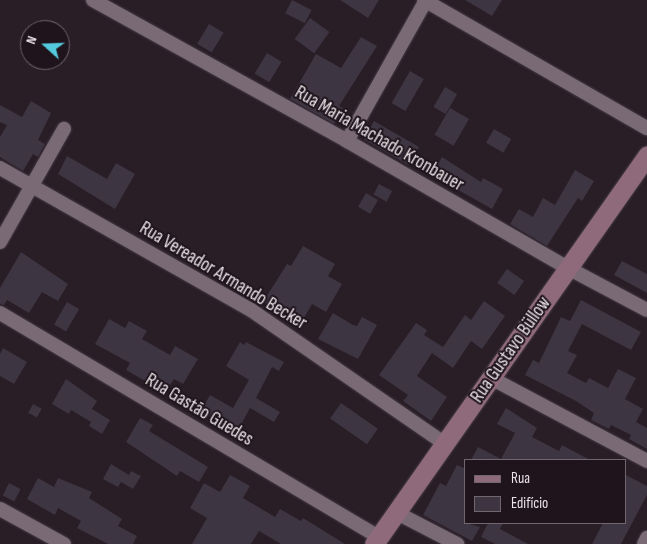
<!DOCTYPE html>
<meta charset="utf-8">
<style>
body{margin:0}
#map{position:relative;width:647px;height:544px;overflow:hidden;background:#291d26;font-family:"Sofia Sans Condensed",sans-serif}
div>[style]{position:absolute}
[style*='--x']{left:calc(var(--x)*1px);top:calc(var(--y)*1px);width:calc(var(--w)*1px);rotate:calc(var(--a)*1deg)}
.building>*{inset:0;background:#3d3542;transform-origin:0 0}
.roads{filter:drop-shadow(0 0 1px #453c43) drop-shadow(0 0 1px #453c43)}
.minor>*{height:14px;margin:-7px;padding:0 7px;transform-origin:7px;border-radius:7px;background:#796a75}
.secondary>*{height:19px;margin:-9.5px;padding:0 9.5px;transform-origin:9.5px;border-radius:9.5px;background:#8f6a7a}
span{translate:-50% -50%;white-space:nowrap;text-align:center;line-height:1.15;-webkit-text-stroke:4px #1f141c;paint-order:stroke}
.street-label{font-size:19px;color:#eae2e7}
.legend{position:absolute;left:464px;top:459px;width:162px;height:65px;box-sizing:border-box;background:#1f141c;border:1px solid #70666d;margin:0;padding:6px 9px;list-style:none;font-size:15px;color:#eae2e7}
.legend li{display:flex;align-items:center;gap:10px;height:25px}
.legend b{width:25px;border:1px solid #70666d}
.north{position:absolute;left:20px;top:20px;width:50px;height:50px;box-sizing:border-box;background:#1f141c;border:1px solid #70666d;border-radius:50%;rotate:290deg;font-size:14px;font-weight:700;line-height:20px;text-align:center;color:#eae2e7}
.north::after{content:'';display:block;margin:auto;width:18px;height:22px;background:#54cadd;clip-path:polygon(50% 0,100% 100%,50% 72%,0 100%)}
</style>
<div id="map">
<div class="building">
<i style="left:292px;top:0;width:22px;height:15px;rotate:27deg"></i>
<i style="clip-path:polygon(340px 0,379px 0,368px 18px)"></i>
<i style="clip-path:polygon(465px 0,502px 0,492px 16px)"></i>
<i style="left:310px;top:18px;width:24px;height:26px;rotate:36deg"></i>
<i style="left:209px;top:24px;width:17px;height:23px;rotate:31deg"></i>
<i style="clip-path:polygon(361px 37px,377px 46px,339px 106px,343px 108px,334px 124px,290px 99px,316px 54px,341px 68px)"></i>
<i style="left:267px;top:53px;width:17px;height:24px;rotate:31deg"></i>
<i style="left:410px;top:71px;width:16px;height:37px;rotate:30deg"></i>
<i style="left:445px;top:87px;width:14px;height:23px;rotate:30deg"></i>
<i style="clip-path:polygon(31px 101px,51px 113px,38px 140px,45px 144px,38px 157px,33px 154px,23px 171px,0 157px,0 137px,7px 125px,0 122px,0 105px,22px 117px)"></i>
<i style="left:450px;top:108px;width:22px;height:31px;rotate:30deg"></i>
<i style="left:374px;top:121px;width:52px;height:21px;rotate:30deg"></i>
<i style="left:494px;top:129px;width:20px;height:16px;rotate:30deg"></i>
<i style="clip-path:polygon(67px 156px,107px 179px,116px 163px,135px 174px,115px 209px,58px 174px)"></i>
<i style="clip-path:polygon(442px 157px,481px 182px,483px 178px,503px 189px,492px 209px,432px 175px)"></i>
<i style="clip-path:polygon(575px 170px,594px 181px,582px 201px,578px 198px,547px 246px,510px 224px,519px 209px,533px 217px,543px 198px,555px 205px)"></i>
<i style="left:379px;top:184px;width:15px;height:12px;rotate:28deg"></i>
<i style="left:366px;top:193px;width:14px;height:16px;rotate:30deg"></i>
<i style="clip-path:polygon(303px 246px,335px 264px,328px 276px,342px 284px,326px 312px,312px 304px,301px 323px,263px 302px,287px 264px,291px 266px)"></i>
<i style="clip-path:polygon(21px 252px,68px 284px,58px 301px,42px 292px,29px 313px,7px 300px,4px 305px,0 304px,0 288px)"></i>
<i style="clip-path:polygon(622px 261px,647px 274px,647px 293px,614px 275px)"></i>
<i style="left:507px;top:269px;width:21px;height:17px;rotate:35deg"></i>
<i style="clip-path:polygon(581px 300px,641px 332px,631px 350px,582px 324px,568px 351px,577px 355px,567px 373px,586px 383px,589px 378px,608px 388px,618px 369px,636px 378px,625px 399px,643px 409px,636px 422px,647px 428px,647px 449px,629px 439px,631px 435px,611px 425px,609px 429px,591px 420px,594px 413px,576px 401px,525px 375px,533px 360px,539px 363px,561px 317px,570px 321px)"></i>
<i style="clip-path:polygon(484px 301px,505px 316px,482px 349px,471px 341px,453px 368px,432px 353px,417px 376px,447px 397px,431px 421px,403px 401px,408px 395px,379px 375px,416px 323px,427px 330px,424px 335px,443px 347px,465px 315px,471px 320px)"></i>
<i style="left:67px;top:302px;width:14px;height:26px;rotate:30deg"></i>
<i style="clip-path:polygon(333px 313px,353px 325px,357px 326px,362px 317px,377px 325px,358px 359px,318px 339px)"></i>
<i style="clip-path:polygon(109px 319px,125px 328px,129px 321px,147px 331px,142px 339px,170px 355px,175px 346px,198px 359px,183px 384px,174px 379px,169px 387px,151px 376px,147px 382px,126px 370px,130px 363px,95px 344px)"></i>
<i style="clip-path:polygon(240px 342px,244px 345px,246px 342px,284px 362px,279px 371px,272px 367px,256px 398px,280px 412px,274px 422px,250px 408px,238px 430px,200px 412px,210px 395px,233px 408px,249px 380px,226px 366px)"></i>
<i style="clip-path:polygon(3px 348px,27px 362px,14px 384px,0 376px,0 354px)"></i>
<i style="clip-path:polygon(66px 379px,97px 401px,92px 409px,110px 420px,102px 434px,89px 426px,91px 422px,71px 410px,69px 414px,52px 404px)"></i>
<i style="left:341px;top:403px;width:45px;height:19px;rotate:35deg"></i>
<i style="left:33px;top:404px;width:10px;height:10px;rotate:29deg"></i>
<i style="clip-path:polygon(506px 408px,537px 428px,532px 437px,559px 451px,562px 445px,590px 460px,471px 460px,478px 447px,501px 459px,515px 433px,497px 424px)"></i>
<i style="clip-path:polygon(140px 418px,153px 425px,149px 431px,208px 467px,199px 482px,180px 471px,177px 476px,126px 442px)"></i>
<i style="clip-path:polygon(111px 464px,129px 475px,131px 471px,141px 476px,133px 489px,121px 482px,118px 487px,103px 479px)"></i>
<i style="clip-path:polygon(457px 465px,466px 469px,466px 523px,480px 527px,472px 541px,423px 515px,440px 483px,446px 486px)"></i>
<i style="clip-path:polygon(230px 475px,250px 486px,243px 498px,275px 517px,280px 509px,301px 521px,303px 518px,345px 544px,281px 544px,259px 531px,251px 544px,192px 544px,207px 518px,190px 508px,204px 483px,220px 492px)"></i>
<i style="clip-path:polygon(626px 475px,647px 486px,647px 495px,621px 544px,592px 544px,603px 523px,626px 523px)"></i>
<i style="clip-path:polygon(38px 478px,54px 487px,58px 478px,92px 492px,89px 498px,122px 519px,118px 526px,137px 536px,133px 544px,108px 544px,77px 528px,81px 521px,58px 508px,55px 515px,27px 499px)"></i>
<i style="left:9px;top:483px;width:13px;height:14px;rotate:27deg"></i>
<i style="clip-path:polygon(488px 523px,503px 523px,500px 529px,528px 544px,495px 544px,481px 537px)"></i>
</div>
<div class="roads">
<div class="minor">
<i style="--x:93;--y:0;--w:291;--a:29"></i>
<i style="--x:347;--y:141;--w:255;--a:29.9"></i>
<i style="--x:568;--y:268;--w:89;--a:28"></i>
<i style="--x:424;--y:0;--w:257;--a:29.9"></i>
<i style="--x:347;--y:141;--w:162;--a:-60.7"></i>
<i style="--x:0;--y:168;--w:288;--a:29.5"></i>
<i style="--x:251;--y:310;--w:236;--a:34.6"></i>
<i style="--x:0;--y:242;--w:130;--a:-60.5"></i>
<i style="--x:0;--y:313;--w:440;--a:30.6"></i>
<i style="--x:491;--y:378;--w:177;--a:28"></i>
<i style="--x:0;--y:509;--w:73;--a:28.7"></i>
<i style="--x:397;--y:513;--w:68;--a:27.3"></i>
<i style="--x:644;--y:544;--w:7;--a:-63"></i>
</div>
<div class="secondary">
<i style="--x:374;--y:544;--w:475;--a:-54.9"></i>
</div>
</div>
<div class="street-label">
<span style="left:379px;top:139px;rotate:30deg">Rua Maria Machado Kronbauer</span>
<span style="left:223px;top:276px;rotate:31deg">Rua Vereador Armando Becker</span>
<span style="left:511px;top:350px;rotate:-55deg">Rua Gustavo Büllow</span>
<span style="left:199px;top:410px;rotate:31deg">Rua Gastão Guedes</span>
</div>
<ul class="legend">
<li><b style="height:6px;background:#8f6a7a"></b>Rua</li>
<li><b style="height:14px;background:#3d3542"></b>Edifício</li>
</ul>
<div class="north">N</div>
</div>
